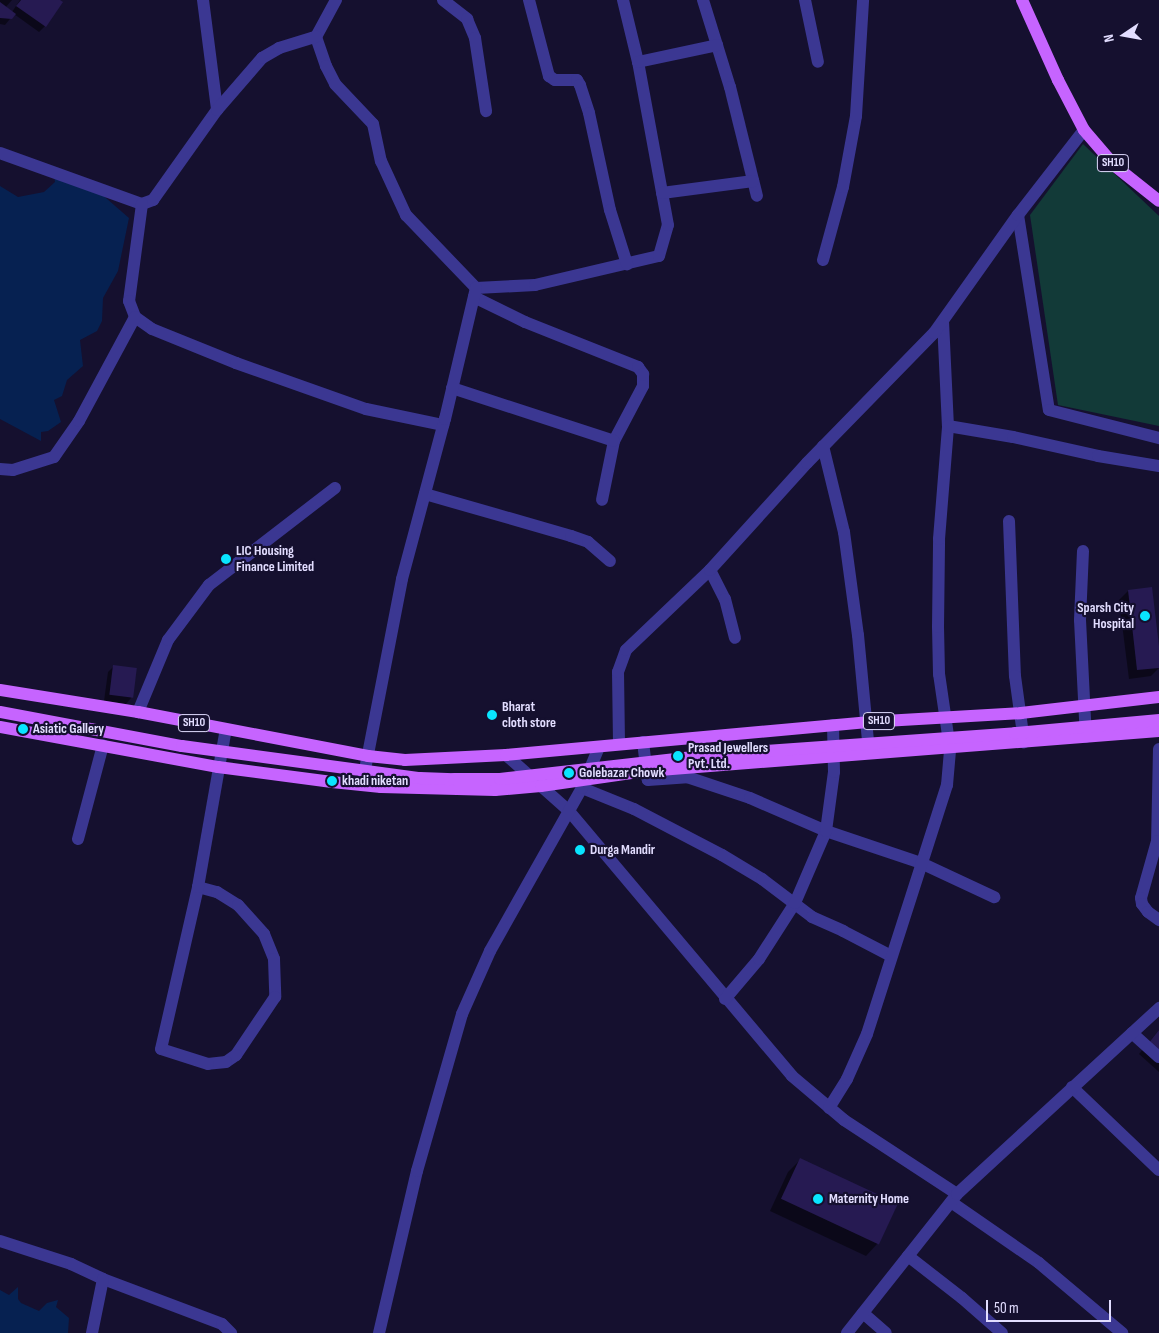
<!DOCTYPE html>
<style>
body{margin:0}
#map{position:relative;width:1159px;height:1333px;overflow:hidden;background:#15102f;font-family:"Sofia Sans Condensed",sans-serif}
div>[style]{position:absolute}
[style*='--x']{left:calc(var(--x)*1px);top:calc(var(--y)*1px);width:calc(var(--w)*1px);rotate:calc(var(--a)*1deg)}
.green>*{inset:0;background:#123a38}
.water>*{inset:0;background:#062151}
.shadow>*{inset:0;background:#0007}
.building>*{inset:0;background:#261a52;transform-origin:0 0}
.minor>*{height:12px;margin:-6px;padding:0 6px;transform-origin:6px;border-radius:6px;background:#3b3792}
.primary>*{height:12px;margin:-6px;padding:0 6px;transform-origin:6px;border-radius:6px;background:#c664ff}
.primary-bridge>*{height:12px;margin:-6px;padding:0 6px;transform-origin:6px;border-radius:6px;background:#c664ff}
.dots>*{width:14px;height:14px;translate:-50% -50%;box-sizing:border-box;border:2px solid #15102f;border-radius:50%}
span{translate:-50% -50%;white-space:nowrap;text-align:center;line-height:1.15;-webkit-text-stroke:4.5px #15102f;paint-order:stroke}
.shield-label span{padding:1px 4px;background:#15102f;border:1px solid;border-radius:4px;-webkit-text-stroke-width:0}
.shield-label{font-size:12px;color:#e2ddff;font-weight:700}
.poi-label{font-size:14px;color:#e2ddff;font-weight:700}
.left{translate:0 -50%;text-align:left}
.right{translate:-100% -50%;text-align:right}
.north{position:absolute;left:1099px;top:10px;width:50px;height:50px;-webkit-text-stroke:4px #15102f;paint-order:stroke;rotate:258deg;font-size:14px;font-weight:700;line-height:20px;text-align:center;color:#e2ddff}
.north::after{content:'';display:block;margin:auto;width:18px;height:22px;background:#e2ddff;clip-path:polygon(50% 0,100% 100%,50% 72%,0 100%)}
.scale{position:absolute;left:986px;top:1300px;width:125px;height:22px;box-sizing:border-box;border:2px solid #e2ddff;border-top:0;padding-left:6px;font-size:15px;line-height:18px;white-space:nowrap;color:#e2ddff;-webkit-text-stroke:4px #15102f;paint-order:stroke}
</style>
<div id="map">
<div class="green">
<i style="clip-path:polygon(1083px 144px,1159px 216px,1159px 426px,1058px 405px,1030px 215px)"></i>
</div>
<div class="water">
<i style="clip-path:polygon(53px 170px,91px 185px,129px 218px,118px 271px,103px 298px,102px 321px,97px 331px,80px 340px,83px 366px,67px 380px,62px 396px,54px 400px,61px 422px,48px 431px,41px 432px,41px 441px,0 419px,0 186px,18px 197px,44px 192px,55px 182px)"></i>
<i style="clip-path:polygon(18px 1287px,18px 1299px,21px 1303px,39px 1311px,47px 1303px,58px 1300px,56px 1307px,69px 1318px,68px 1333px,0 1333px,0 1290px,9px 1295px)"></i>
</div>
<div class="shadow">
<i style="clip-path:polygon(0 0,12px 0,5px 8px,12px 12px,20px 0,58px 0,45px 26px,39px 32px,14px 14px,5px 25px,0 24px)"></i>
<i style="clip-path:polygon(1128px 591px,1159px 656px,1159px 668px,1151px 676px,1129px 679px,1119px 600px)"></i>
<i style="clip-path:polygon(114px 666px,131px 698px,126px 704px,104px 701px,108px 672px)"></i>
<i style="clip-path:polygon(1159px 1030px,1159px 1072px,1139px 1054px)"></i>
<i style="clip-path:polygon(800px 1160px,878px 1243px,866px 1256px,770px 1211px,788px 1172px)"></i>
</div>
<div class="building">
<i style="clip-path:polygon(21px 0,60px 0,63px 2px,46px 27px,16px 6px)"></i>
<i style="clip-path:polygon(0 2px,16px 14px,12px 19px,0 18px)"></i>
<i style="clip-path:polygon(1152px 587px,1159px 646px,1159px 668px,1137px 670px,1128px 590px)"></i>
<i style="left:113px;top:665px;width:24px;height:30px;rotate:7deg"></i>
<i style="clip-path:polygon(1159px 1030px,1159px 1055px,1147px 1045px)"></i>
<i style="left:800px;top:1158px;width:108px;height:45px;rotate:25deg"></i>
</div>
<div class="minor">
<i style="--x:203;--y:0;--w:111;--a:82.7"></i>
<i style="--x:336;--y:0;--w:42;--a:118.4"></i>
<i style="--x:316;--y:37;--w:31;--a:71"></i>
<i style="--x:326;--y:66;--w:20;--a:63"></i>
<i style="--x:335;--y:84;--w:55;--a:46.5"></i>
<i style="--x:373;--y:124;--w:38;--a:78"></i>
<i style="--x:381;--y:161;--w:60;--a:65.2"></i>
<i style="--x:406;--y:215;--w:101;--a:46.2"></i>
<i style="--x:476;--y:288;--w:59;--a:-2.9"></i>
<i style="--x:535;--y:285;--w:127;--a:-13.2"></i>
<i style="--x:659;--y:256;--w:32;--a:-74"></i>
<i style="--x:668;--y:225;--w:166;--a:-100.4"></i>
<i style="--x:638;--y:62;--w:64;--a:-103.6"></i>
<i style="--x:443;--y:0;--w:31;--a:38"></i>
<i style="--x:467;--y:19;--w:21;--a:67"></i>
<i style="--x:475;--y:38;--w:74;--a:81.4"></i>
<i style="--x:529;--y:0;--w:79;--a:75.3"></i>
<i style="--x:549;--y:76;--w:7;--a:34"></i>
<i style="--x:555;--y:80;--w:22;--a:0"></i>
<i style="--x:577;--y:80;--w:6;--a:59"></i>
<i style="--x:580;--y:85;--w:29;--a:72"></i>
<i style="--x:589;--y:113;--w:99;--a:77.8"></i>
<i style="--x:610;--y:210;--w:57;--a:72.5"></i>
<i style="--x:703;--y:0;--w:91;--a:72.8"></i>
<i style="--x:730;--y:87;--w:112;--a:76.1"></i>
<i style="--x:805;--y:0;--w:63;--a:78.2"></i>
<i style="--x:638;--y:62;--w:81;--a:-12.1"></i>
<i style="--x:0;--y:153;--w:151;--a:19.8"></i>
<i style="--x:142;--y:204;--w:12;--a:-20"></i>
<i style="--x:153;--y:200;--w:110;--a:-54.6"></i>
<i style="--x:217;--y:110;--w:69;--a:-49.1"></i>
<i style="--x:262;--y:58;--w:20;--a:-30"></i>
<i style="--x:279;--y:48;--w:39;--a:-17"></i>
<i style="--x:662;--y:193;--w:92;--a:-7.5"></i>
<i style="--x:142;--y:204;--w:98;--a:97.6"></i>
<i style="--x:129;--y:301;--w:17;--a:69"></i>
<i style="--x:135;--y:317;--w:21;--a:35"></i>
<i style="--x:152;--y:329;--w:91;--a:22"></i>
<i style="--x:236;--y:363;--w:138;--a:19.5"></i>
<i style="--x:366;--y:409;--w:79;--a:11.7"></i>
<i style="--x:1018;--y:215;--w:197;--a:81"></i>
<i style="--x:1049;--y:410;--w:114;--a:14.3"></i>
<i style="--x:823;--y:260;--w:76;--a:-74.7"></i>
<i style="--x:843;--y:187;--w:72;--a:-79.6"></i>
<i style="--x:856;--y:116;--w:116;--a:-86.5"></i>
<i style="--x:474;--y:297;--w:57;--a:26.1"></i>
<i style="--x:525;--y:322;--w:122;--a:21.7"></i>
<i style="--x:638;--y:367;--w:9;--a:54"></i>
<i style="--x:643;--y:374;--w:12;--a:90"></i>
<i style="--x:643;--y:386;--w:62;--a:117.8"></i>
<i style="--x:614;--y:441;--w:60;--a:101.5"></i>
<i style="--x:943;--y:321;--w:105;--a:87.3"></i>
<i style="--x:452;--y:388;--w:170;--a:18.1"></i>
<i style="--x:823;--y:446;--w:89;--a:76.3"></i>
<i style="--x:844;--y:532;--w:104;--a:82.3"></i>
<i style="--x:858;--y:635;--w:118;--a:84.6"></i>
<i style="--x:0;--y:469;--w:13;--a:4"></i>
<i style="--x:13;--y:470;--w:43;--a:-17.6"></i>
<i style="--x:54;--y:457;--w:44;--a:-55.2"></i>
<i style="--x:79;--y:421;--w:118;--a:-61.7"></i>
<i style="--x:425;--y:494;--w:152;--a:16"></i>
<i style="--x:571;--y:536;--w:18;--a:19"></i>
<i style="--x:588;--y:542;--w:29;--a:41"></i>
<i style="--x:1009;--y:521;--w:155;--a:87.8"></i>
<i style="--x:1015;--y:676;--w:67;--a:82.2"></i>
<i style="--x:1083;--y:551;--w:69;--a:92.5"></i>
<i style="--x:1080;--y:620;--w:117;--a:87.1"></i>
<i style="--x:710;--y:570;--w:33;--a:63"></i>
<i style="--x:725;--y:599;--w:40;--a:75.6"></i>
<i style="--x:138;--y:712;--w:78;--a:-67.4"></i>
<i style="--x:168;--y:640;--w:69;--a:-53.3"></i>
<i style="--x:209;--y:585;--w:159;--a:-37.6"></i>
<i style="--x:643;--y:742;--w:38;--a:83"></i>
<i style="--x:648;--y:780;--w:39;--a:-4"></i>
<i style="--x:687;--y:777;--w:66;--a:18.4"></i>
<i style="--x:750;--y:798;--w:83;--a:23.5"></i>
<i style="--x:826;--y:831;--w:100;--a:18.6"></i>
<i style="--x:921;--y:863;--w:81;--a:25"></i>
<i style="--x:619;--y:743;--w:71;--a:-90.8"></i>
<i style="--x:618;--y:672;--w:23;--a:-70"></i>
<i style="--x:626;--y:650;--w:116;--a:-43.6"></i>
<i style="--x:710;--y:570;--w:144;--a:-47.8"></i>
<i style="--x:807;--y:463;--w:182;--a:-45.7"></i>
<i style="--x:934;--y:333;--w:145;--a:-54.6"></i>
<i style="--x:1018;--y:215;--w:108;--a:-52.2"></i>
<i style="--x:1159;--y:749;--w:92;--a:91.2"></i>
<i style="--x:1157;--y:841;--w:59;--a:105.7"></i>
<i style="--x:1141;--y:898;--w:6;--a:81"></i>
<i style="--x:1142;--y:904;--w:10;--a:53"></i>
<i style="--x:1148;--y:912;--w:14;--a:36"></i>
<i style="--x:506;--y:755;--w:84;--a:41.6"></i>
<i style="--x:569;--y:811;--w:346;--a:49.9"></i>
<i style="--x:792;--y:1076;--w:68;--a:40.2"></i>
<i style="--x:844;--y:1120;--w:135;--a:33.2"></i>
<i style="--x:362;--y:785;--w:210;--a:-79"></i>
<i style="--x:402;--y:579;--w:166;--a:-75"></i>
<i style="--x:445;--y:419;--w:135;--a:-76.7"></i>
<i style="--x:582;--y:788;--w:56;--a:22"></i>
<i style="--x:634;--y:809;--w:99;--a:27.6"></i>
<i style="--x:722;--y:855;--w:47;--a:31"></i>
<i style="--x:762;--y:879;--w:63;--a:37.2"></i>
<i style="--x:812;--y:917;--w:34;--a:24"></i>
<i style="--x:843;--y:931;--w:54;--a:27.5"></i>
<i style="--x:78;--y:839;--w:97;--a:-75.1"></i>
<i style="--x:198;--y:887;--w:20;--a:15"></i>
<i style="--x:217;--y:892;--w:25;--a:32"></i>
<i style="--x:238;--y:905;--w:39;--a:48"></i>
<i style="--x:264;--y:934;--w:27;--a:68"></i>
<i style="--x:274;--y:959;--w:38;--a:88"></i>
<i style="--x:275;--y:997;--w:70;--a:123.9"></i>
<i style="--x:236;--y:1055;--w:12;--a:145"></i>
<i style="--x:226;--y:1062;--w:18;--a:174"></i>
<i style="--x:208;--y:1064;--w:49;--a:-162.3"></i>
<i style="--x:161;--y:1049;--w:166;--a:-77.1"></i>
<i style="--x:198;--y:887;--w:160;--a:-80"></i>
<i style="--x:725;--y:999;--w:52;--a:-49.6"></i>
<i style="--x:759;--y:959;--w:67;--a:-57.3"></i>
<i style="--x:795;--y:903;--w:78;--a:-66.7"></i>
<i style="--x:826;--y:831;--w:60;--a:-82.3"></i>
<i style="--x:834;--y:772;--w:47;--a:-91.2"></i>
<i style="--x:1132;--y:1033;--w:36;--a:42"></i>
<i style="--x:1072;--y:1087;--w:120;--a:43.7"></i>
<i style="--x:829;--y:1108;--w:34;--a:-58"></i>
<i style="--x:847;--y:1079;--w:49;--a:-66"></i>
<i style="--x:867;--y:1034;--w:262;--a:-72.2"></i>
<i style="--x:947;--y:785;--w:36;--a:-85"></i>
<i style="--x:950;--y:749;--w:76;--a:-98.3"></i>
<i style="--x:939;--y:674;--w:47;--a:-91.2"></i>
<i style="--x:938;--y:627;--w:88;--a:-89.3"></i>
<i style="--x:939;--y:539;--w:113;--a:-85.4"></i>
<i style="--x:948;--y:426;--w:66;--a:9.6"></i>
<i style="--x:1013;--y:437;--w:87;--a:12.6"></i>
<i style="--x:1098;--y:456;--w:62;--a:9.3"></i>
<i style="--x:951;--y:1202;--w:107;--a:34.7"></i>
<i style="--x:1039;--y:1263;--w:109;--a:40.1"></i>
<i style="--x:0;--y:1241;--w:75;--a:17.9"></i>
<i style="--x:71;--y:1264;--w:35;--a:25"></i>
<i style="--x:103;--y:1279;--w:127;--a:20.7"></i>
<i style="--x:222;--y:1324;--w:13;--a:45"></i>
<i style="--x:908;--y:1256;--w:68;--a:37.9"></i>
<i style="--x:962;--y:1298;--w:53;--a:41.2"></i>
<i style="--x:863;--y:1313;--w:30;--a:41"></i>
<i style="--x:92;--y:1333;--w:55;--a:-78.5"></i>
<i style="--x:379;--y:1333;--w:166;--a:-76.8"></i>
<i style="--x:417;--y:1171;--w:163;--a:-74"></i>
<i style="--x:462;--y:1014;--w:69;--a:-66"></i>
<i style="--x:490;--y:951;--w:187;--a:-60.6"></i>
<i style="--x:582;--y:788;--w:44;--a:-67.5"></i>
<i style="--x:847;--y:1333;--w:177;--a:-51.6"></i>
<i style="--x:957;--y:1194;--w:275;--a:-42.6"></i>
</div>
<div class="primary">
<i style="--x:1022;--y:0;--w:88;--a:65.8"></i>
<i style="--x:1058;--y:80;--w:56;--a:62.5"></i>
<i style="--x:1084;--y:130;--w:48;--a:49.3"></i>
<i style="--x:1115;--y:166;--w:56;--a:38.5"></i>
<i style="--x:0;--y:690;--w:140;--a:9.1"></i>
<i style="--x:138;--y:712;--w:234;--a:10.8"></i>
<i style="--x:368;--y:756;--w:37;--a:6"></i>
<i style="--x:405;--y:760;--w:101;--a:-2.8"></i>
<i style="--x:506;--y:755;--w:363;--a:-5.2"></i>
<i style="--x:867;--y:722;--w:154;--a:-3.3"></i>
<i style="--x:1021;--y:713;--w:139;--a:-6.6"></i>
<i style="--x:0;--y:727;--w:222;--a:10.4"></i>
<i style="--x:218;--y:767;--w:115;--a:7.5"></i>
<i style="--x:332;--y:782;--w:49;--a:5.8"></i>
<i style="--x:381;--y:787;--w:114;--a:1.5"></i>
<i style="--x:495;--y:790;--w:46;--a:-5"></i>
<i style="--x:541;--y:786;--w:107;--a:-8.1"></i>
<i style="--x:647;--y:771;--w:514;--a:-4.47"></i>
</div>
<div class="primary-bridge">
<i style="--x:0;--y:712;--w:185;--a:10.6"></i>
<i style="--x:182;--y:746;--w:240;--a:7.7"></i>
<i style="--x:420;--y:778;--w:34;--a:2"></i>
<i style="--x:454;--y:779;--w:46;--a:0"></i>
<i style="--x:500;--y:779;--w:212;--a:-6.5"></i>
<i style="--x:711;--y:755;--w:305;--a:-4.1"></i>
<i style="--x:1015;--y:733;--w:145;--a:-5.2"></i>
</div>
<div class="dots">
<i style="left:226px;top:559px;background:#09e5ff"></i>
<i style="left:1145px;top:616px;background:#09e5ff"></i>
<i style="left:492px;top:715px;background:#09e5ff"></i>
<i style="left:23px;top:729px;background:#09e5ff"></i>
<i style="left:678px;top:756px;background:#09e5ff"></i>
<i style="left:569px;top:773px;background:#09e5ff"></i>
<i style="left:332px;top:781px;background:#09e5ff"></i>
<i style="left:580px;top:850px;background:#09e5ff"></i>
<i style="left:818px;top:1199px;background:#09e5ff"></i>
</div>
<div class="shield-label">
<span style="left:1113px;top:163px">SH10</span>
<span style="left:879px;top:721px">SH10</span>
<span style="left:194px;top:723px">SH10</span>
</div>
<div class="poi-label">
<span class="left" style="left:236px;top:559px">LIC Housing<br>Finance Limited</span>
<span class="right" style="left:1134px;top:616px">Sparsh City<br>Hospital</span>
<span class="left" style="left:502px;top:715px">Bharat<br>cloth store</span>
<span class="left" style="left:33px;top:729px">Asiatic Gallery</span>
<span class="left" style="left:688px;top:756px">Prasad Jewellers<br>Pvt. Ltd.</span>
<span class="left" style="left:579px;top:773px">Golebazar Chowk</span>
<span class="left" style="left:342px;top:781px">khadi niketan</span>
<span class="left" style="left:590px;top:850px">Durga Mandir</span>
<span class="left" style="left:829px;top:1199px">Maternity Home</span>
</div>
<div class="north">N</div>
<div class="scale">50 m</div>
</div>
